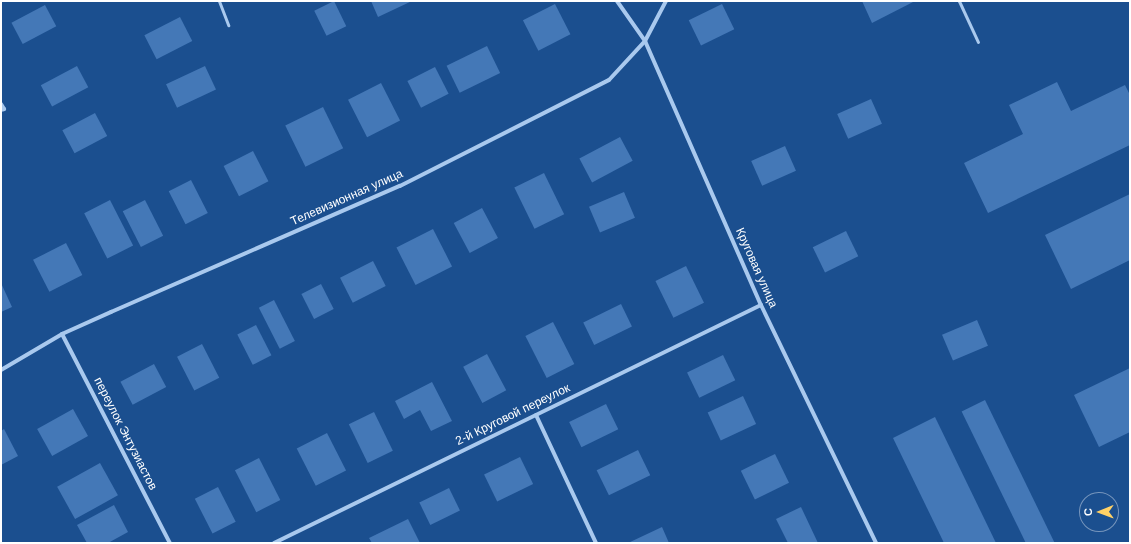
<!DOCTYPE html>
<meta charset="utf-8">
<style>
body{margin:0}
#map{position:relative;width:1131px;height:544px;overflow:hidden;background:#1b4f8f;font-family:Helvetica,sans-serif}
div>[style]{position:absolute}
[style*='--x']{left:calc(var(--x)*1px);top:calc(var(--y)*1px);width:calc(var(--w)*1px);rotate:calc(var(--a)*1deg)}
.building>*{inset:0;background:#4478b7;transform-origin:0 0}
.service>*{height:3px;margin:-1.5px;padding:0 1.5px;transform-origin:1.5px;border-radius:1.5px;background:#a9c9ee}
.minor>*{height:4px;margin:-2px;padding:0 2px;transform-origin:2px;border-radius:2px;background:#a9c9ee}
span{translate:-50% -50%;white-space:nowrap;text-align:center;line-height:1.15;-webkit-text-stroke:3px #1b4f8f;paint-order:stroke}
.street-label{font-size:12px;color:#fff}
.frame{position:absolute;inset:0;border:2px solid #fff;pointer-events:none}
.north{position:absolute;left:1079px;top:492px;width:40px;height:40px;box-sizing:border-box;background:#1b4f8f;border:1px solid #7695bc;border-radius:50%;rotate:269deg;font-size:11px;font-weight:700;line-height:16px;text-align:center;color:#fff}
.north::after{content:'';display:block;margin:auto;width:14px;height:18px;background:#ffd166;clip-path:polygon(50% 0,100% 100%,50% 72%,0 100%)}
</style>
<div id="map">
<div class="building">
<i style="left:334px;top:1px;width:28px;height:22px;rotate:64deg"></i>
<i style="clip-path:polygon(371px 1px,412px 1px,378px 17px)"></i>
<i style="clip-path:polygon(862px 1px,915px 1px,872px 23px)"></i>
<i style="left:555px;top:4px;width:34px;height:36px;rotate:63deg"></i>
<i style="left:722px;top:4px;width:28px;height:37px;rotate:64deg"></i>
<i style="left:45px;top:5px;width:24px;height:38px;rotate:62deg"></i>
<i style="left:180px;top:17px;width:27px;height:40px;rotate:63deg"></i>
<i style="left:487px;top:46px;width:30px;height:45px;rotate:64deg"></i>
<i style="left:77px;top:66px;width:24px;height:41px;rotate:62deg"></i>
<i style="left:205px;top:66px;width:26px;height:43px;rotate:65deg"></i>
<i style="left:435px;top:67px;width:30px;height:31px;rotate:63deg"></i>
<i style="clip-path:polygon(1057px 82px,1071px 111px,1125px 85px,1130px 95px,1130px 145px,988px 213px,964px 163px,1023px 134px,1009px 105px)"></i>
<i style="left:381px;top:83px;width:42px;height:37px;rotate:63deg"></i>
<i style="left:871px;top:99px;width:27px;height:37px;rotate:66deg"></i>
<i style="left:323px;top:107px;width:46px;height:42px;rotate:64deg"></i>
<i style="left:95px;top:113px;width:26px;height:37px;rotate:62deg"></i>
<i style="left:620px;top:137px;width:27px;height:46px;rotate:62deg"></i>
<i style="left:785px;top:146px;width:27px;height:37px;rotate:66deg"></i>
<i style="left:253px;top:151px;width:34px;height:33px;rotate:63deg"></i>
<i style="left:544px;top:173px;width:46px;height:33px;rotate:64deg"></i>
<i style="left:191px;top:180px;width:37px;height:25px;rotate:63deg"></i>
<i style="left:624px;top:192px;width:28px;height:38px;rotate:67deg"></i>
<i style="clip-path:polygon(1130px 194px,1130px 260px,1071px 289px,1045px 235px)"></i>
<i style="left:110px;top:200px;width:51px;height:29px;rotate:63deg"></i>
<i style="left:145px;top:200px;width:40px;height:25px;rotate:63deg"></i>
<i style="left:482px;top:208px;width:34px;height:32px;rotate:62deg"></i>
<i style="left:433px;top:229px;width:42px;height:41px;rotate:63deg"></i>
<i style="left:846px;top:231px;width:28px;height:37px;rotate:64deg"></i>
<i style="left:66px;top:243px;width:36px;height:37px;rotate:63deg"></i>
<i style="left:373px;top:261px;width:28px;height:37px;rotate:63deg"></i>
<i style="left:686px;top:266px;width:41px;height:34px;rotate:64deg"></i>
<i style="clip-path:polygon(1px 283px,12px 307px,1px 312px)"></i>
<i style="left:321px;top:284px;width:28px;height:22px;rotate:63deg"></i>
<i style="left:274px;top:300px;width:46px;height:17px;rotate:63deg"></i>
<i style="left:621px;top:304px;width:25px;height:42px;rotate:64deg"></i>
<i style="left:977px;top:320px;width:28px;height:38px;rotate:67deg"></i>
<i style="left:553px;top:322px;width:47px;height:31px;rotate:63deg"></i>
<i style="left:256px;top:325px;width:34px;height:21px;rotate:63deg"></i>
<i style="left:202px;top:344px;width:38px;height:28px;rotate:63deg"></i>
<i style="left:487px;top:354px;width:41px;height:27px;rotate:62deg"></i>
<i style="left:723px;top:355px;width:28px;height:40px;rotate:64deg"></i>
<i style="left:154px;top:364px;width:26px;height:38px;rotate:62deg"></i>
<i style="clip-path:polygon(1130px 368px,1130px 432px,1099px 447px,1074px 395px)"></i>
<i style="clip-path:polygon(432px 382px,452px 421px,431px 431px,420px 410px,404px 419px,395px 401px)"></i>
<i style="left:743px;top:396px;width:31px;height:39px;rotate:65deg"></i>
<i style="left:985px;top:400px;width:159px;height:26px;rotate:64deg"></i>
<i style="left:606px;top:404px;width:28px;height:41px;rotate:64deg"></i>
<i style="left:73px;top:409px;width:31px;height:41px;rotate:61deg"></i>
<i style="left:374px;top:412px;width:43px;height:28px;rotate:64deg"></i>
<i style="clip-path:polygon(935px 417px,996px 543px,944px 543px,893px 438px)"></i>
<i style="clip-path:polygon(4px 429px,18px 456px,1px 465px,1px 431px)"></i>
<i style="left:327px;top:433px;width:42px;height:34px;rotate:63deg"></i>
<i style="left:638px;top:450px;width:28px;height:46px;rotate:64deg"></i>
<i style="left:775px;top:454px;width:32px;height:38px;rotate:64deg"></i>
<i style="left:520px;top:457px;width:30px;height:40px;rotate:64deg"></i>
<i style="left:259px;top:458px;width:47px;height:27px;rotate:63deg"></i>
<i style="left:100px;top:463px;width:37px;height:49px;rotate:61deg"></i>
<i style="left:218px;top:487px;width:39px;height:26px;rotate:63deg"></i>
<i style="left:449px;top:488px;width:25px;height:33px;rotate:64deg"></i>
<i style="clip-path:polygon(114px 505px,128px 532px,108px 543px,87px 543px,77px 525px)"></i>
<i style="clip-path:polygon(801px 507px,818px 543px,788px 543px,776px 519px)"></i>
<i style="clip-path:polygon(408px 519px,420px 543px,372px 543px,369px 538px)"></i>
<i style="clip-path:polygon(662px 527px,669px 543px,628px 543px)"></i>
</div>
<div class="service">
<i style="--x:219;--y:1;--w:26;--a:69"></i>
<i style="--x:959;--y:1;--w:45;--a:65.1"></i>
</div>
<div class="minor">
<i style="--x:617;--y:1;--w:49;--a:55"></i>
<i style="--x:645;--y:41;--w:288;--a:66.3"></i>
<i style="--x:761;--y:305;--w:264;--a:64.2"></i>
<i style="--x:1;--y:104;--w:6;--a:59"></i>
<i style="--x:4;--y:109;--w:3;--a:162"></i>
<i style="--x:62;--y:334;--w:235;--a:62.7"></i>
<i style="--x:1;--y:370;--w:71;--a:-30.5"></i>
<i style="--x:62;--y:334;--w:54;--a:-24.2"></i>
<i style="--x:111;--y:312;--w:315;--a:-23.6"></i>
<i style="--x:400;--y:186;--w:234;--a:-26.9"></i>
<i style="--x:609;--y:80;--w:53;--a:-47.3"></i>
<i style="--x:645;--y:41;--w:45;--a:-62.3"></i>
<i style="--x:536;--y:415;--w:141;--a:64.9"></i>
<i style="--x:274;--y:543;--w:542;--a:-26.05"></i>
</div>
<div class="street-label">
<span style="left:347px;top:198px;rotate:-24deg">Телевизионная улица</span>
<span style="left:756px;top:268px;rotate:66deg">Круговая улица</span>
<span style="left:513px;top:415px;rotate:-26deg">2-й Круговой переулок</span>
<span style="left:125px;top:434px;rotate:63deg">переулок Энтузиастов</span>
</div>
<div class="frame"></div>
<div class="north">С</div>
</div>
